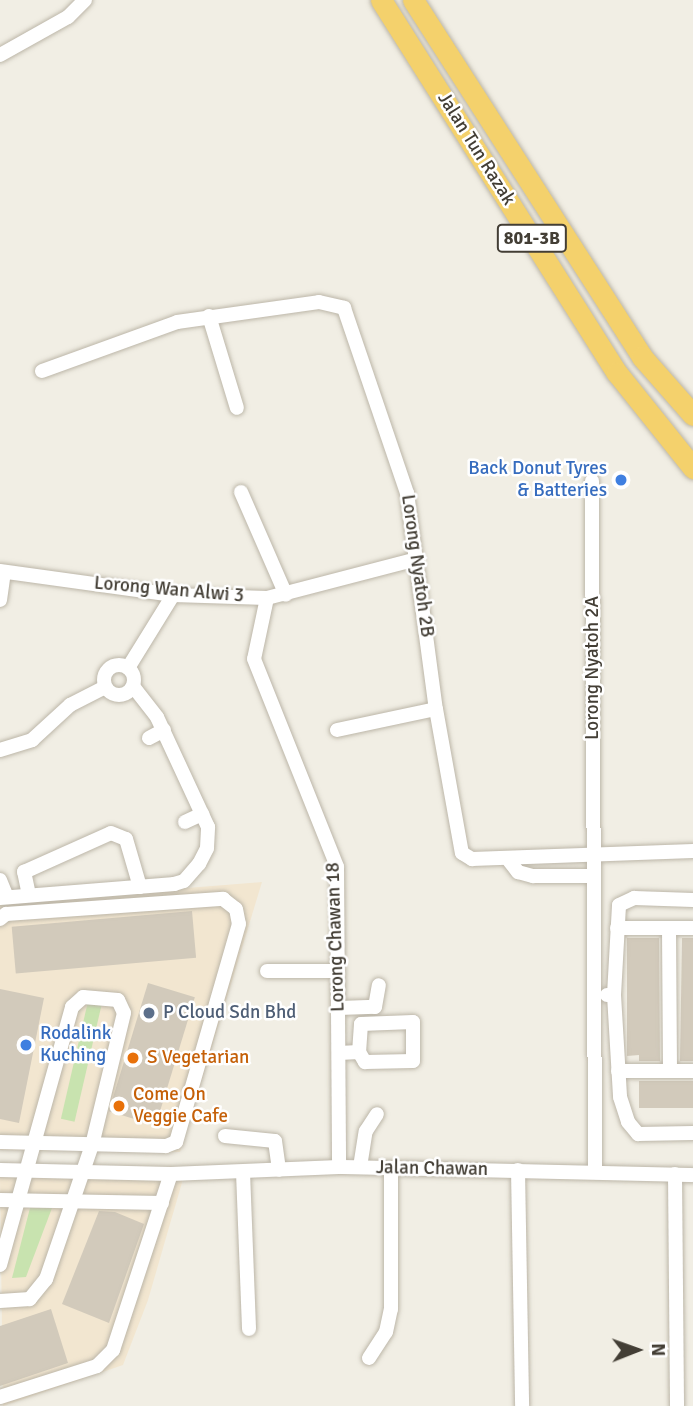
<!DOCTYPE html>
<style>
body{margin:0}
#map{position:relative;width:693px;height:1406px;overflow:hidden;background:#f1eee4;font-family:Signika,sans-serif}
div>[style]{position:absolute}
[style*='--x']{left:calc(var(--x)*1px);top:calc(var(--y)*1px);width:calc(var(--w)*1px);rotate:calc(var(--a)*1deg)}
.commercial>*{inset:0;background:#f2e6d0}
.green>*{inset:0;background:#c8e3af;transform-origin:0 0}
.building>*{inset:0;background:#d2cabb;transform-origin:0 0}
.roads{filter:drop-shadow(0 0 2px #bcb6a8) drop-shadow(0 0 2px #bcb6a8)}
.minor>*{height:14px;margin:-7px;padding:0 7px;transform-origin:7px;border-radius:7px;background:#fff}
.minor>.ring{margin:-7px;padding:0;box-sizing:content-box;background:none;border:14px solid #fff;border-radius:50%}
.highway>*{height:21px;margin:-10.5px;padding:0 10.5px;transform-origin:10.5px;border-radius:10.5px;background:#f4d16c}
.dots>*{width:19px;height:19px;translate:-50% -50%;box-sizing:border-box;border:4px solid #fff;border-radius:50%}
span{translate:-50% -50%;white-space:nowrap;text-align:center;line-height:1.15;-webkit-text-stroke:5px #fff;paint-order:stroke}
.shield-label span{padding:2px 5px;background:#fff;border:2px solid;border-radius:5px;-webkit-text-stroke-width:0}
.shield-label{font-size:18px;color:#433e35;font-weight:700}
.street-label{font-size:19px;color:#433e35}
.shop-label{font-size:19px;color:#366cbe}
.right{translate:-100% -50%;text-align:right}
.left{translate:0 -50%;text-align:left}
.service-label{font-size:19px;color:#4e5e75}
.food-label{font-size:19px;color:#c56008}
.north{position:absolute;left:602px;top:1315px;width:70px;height:70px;-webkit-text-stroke:5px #fff;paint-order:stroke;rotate:89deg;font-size:19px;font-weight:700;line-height:28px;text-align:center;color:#433e35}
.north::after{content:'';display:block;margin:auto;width:24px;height:32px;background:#433e35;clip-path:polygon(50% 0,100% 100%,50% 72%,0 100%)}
</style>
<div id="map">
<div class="commercial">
<i style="clip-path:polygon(262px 882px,180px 1152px,0 1150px,0 903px)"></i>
<i style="clip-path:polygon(0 1176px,183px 1179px,148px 1300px,123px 1365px,3px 1406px)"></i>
</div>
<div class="green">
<i style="left:102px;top:1003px;width:122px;height:14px;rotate:103deg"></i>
<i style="clip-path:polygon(30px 1208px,52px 1208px,26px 1277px,12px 1278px)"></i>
</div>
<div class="building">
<i style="left:192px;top:911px;width:47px;height:181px;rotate:85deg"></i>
<i style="clip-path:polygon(627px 938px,659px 938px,660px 1061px,639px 1061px,639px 1055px,627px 1056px)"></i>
<i style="clip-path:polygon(682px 938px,693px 938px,693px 1061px,680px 1061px)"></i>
<i style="left:148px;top:983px;width:49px;height:134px;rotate:17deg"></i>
<i style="clip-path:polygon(0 989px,44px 998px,19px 1123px,0 1119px)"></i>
<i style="left:639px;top:1081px;width:54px;height:27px"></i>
<i style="clip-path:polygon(99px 1211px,115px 1212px,144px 1224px,109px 1323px,62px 1304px)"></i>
<i style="clip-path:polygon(51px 1309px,68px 1363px,0 1386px,0 1326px)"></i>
</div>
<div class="roads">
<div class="minor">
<i style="--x:0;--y:55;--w:78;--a:-29.2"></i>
<i style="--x:68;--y:17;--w:24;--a:-45"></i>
<i style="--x:209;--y:316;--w:96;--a:73.1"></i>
<i style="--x:42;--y:371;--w:144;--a:-19.9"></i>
<i style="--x:177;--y:322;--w:143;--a:-8"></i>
<i style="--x:319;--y:302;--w:26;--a:13"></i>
<i style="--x:344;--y:308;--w:195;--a:71.2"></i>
<i style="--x:407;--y:493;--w:218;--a:82.4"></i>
<i style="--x:436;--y:709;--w:146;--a:79.8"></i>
<i style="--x:462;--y:853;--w:12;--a:31"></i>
<i style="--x:472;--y:859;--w:221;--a:-2.1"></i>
<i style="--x:592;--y:481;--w:689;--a:89.75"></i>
<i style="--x:241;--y:492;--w:112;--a:66.4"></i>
<i style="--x:0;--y:571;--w:175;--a:7.9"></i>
<i style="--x:173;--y:595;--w:94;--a:1.8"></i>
<i style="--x:267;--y:598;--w:155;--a:-14.6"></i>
<i style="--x:267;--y:598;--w:62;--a:102"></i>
<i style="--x:254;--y:659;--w:224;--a:68.2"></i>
<i style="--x:337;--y:867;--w:300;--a:89.6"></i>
<i style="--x:0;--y:600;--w:28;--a:-82"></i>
<i class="ring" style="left:104px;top:665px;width:16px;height:16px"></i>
<i style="--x:128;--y:668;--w:86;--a:-58.3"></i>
<i style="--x:337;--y:730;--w:101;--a:-12"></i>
<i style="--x:149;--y:738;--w:17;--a:-28"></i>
<i style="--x:0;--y:750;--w:34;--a:-17"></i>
<i style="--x:32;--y:740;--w:52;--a:-42.6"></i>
<i style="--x:70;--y:705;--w:39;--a:-27"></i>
<i style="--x:185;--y:822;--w:19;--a:-25"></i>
<i style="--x:507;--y:858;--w:18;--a:52"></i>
<i style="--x:518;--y:872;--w:16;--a:15"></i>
<i style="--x:533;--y:876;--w:61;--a:0"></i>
<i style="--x:0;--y:880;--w:18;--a:68"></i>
<i style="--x:29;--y:895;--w:24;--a:-102"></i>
<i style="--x:24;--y:872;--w:95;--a:-24.1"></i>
<i style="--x:111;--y:833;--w:16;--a:22"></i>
<i style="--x:126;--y:839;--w:50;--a:73.7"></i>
<i style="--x:0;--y:898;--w:175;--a:-4.6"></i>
<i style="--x:174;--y:884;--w:10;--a:-17"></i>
<i style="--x:184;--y:881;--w:23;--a:-49"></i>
<i style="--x:199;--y:864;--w:18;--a:-63"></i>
<i style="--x:207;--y:848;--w:21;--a:-87"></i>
<i style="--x:208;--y:827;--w:121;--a:-114.9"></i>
<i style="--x:157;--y:717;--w:39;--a:-128"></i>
<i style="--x:0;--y:919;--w:8;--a:-40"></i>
<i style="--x:6;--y:914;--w:218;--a:-4"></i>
<i style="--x:223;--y:899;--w:16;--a:38"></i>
<i style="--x:236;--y:909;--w:15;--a:79"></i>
<i style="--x:239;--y:924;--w:227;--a:106.1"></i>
<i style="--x:176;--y:1142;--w:11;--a:158"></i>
<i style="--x:166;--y:1146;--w:166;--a:-178.6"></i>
<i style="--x:617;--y:928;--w:76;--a:0"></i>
<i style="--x:669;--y:928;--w:141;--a:89.6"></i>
<i style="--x:267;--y:971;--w:71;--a:0"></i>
<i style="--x:607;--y:995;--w:7;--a:0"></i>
<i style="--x:614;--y:995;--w:90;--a:-86.8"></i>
<i style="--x:619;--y:905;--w:17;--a:-25"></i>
<i style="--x:634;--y:898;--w:59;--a:1.9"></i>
<i style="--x:614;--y:995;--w:102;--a:86.6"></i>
<i style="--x:620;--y:1097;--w:26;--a:72"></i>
<i style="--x:628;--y:1122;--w:16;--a:50"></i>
<i style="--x:638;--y:1134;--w:55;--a:-1"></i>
<i style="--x:339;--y:1008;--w:36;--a:-2"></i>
<i style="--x:375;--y:1007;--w:22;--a:-80"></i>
<i style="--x:339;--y:1053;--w:20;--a:-3"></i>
<i style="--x:359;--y:1052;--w:12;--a:59"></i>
<i style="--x:365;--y:1062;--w:48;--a:-1.2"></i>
<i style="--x:413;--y:1061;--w:39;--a:-90"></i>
<i style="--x:413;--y:1022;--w:52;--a:177.8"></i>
<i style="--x:361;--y:1024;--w:28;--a:94"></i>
<i style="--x:618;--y:1071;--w:75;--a:0"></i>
<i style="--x:225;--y:1136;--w:50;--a:5.7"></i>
<i style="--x:275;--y:1141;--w:29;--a:82"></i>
<i style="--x:360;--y:1167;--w:36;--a:-81"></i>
<i style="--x:366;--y:1131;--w:20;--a:-57"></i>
<i style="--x:0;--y:1170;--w:171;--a:1.3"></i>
<i style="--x:171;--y:1174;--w:168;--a:-2.4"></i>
<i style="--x:339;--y:1167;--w:354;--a:1.3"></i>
<i style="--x:518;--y:1170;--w:236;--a:89"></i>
<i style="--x:243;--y:1172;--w:157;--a:87.8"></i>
<i style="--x:675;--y:1174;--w:232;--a:89.5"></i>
<i style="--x:0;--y:1200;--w:162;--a:1.1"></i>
<i style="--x:0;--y:1265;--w:268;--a:-74.4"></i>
<i style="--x:72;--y:1007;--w:15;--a:-42"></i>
<i style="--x:83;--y:997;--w:35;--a:5"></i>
<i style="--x:118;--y:1000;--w:14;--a:65"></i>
<i style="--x:124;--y:1013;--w:136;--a:103.6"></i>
<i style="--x:92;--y:1145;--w:142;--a:108.9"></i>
<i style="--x:46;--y:1279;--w:26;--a:129"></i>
<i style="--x:30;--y:1299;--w:30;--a:176"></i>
<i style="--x:369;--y:1358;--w:31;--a:-57"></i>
<i style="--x:386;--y:1332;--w:24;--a:-78"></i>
<i style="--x:391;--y:1309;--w:141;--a:-90"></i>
<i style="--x:0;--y:1397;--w:102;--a:-17.7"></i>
<i style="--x:97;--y:1366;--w:23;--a:-45"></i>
<i style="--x:113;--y:1350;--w:185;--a:-71.8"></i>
</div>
<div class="highway">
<i style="--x:381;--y:0;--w:441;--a:57.7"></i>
<i style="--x:617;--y:373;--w:122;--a:51.3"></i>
<i style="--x:413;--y:0;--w:424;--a:57.3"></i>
<i style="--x:642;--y:357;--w:77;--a:48.7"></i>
</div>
</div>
<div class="dots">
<i style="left:621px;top:480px;background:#3f7fe0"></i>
<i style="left:149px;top:1013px;background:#5c6f8a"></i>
<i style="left:26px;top:1045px;background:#3f7fe0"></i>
<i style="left:133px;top:1058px;background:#e8710a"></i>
<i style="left:119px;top:1106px;background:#e8710a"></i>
</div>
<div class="shield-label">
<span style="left:532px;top:238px">801-3B</span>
</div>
<div class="street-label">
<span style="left:476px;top:149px;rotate:58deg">Jalan Tun Razak</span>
<span style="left:417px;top:566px;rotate:82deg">Lorong Nyatoh 2B</span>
<span style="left:169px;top:590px;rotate:5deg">Lorong Wan Alwi 3</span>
<span style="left:593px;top:668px;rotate:-90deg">Lorong Nyatoh 2A</span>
<span style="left:336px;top:937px;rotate:-92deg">Lorong Chawan 18</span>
<span style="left:432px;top:1169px;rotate:1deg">Jalan Chawan</span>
</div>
<div class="shop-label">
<span class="right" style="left:607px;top:480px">Back Donut Tyres<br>&amp; Batteries</span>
<span class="left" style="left:40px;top:1045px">Rodalink<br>Kuching</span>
</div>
<div class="service-label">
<span class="left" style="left:163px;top:1013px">P Cloud Sdn Bhd</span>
</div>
<div class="food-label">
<span class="left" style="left:147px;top:1058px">S Vegetarian</span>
<span class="left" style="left:133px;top:1106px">Come On<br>Veggie Cafe</span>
</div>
<div class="north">N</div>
</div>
